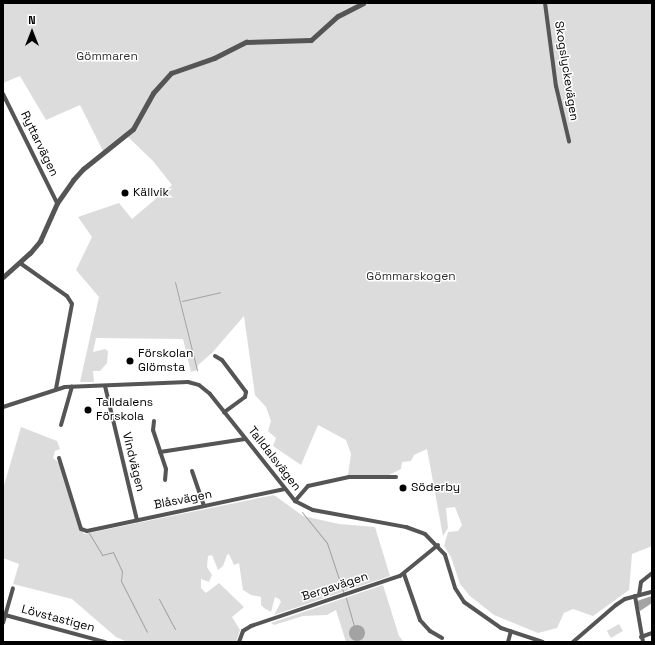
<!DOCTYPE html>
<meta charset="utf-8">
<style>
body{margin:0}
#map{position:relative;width:655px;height:645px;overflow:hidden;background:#fff;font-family:"Space Grotesk",sans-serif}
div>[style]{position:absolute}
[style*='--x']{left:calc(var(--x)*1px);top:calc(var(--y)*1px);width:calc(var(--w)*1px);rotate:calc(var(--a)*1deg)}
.green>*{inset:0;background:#dcdcdc;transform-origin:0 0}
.water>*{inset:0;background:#a3a3a3}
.round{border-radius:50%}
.stream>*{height:1px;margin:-0.5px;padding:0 0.5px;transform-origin:0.5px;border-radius:0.5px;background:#a3a3a3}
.minor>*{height:4px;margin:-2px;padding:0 2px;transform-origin:2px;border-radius:2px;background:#555}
.tertiary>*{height:5px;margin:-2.5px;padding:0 2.5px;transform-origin:2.5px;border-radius:2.5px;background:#555}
.dots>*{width:11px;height:11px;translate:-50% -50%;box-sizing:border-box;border:2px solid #fff;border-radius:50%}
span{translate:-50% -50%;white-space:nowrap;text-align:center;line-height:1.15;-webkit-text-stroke:3px #fff;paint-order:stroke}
.park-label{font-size:12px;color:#333}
.street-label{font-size:12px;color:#000}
.poi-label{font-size:12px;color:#000}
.left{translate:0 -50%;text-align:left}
.frame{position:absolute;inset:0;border:4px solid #000;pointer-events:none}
.north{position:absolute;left:12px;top:12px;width:40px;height:40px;-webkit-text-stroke:3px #fff;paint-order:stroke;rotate:0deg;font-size:11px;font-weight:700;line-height:16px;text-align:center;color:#000}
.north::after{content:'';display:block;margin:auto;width:14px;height:18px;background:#000;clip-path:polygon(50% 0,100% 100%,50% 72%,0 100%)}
</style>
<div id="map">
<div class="green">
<i style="clip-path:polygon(3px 3px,652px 3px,652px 546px,632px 554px,629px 590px,593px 616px,573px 609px,564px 613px,557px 628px,538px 633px,494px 615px,470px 596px,460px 584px,451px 557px,444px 546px,448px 532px,458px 531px,462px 525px,455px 507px,446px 508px,448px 528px,443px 536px,427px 449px,414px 455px,411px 461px,402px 462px,401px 469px,389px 475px,348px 475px,351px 454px,346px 440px,318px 425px,301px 465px,273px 446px,276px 438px,268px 431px,271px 421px,266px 407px,255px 395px,244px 316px,212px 353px,198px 365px,197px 370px,191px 372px,183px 339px,96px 338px,93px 352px,105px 349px,108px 351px,107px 363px,100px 371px,93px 371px,94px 382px,80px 382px,99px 297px,76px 270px,92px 237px,78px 217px,119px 203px,132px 219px,172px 185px,153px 161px,126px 135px,104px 153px,80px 105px,46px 120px,20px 76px,3px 83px)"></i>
<i style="clip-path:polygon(21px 427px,57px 441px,60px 449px,55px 451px,53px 458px,59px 463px,84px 534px,274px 495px,303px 516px,339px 524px,375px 527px,390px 576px,274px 615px,281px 602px,279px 599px,275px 597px,271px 612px,264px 608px,261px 605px,261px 597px,251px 595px,243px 590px,239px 563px,234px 565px,229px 554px,227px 555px,223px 566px,218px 570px,212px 555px,208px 556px,207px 567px,212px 575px,209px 582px,201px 579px,201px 588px,206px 593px,219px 583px,244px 607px,232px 617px,240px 630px,236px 642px,127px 642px,116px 637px,72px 599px,13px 584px,19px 564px,3px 558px,3px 489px)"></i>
<i style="clip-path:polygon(383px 585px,399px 636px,404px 642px,346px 642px,336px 610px,327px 615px,303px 616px,274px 625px,271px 623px)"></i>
<i style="left:619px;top:624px;width:8px;height:14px;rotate:60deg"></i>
</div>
<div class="water">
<i style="clip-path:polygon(652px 596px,652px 603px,640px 611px,637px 601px)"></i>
<i class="round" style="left:349px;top:625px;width:16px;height:16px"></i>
</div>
<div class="stream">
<i style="--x:175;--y:282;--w:91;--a:76"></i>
<i style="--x:182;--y:301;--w:39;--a:-13"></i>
<i style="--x:302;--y:512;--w:40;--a:51"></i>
<i style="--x:327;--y:543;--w:54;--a:71.6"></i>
<i style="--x:89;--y:533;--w:26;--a:59"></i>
<i style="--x:102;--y:555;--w:11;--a:-15"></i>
<i style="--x:113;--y:552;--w:21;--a:65"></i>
<i style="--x:122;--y:571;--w:10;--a:96"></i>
<i style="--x:121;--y:581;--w:57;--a:63"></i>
<i style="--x:346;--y:598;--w:29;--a:74"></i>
<i style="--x:159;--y:599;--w:34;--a:62"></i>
</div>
<div class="minor">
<i style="--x:545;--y:3;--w:84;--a:82.5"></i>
<i style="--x:556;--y:86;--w:57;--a:76.7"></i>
<i style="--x:3;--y:94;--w:122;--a:63.6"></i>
<i style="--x:20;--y:263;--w:57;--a:35.1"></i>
<i style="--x:67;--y:296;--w:9;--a:58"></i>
<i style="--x:72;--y:304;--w:86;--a:100.7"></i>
<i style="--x:215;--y:356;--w:8;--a:30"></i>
<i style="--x:222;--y:360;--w:40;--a:53"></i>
<i style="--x:246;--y:392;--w:5;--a:101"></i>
<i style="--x:245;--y:397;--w:26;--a:144"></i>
<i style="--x:105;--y:386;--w:138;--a:76.6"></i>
<i style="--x:3;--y:407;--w:65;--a:-17.9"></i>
<i style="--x:65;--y:387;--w:123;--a:-2.3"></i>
<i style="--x:188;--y:382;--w:11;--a:15"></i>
<i style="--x:199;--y:385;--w:14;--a:39"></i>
<i style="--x:210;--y:394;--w:137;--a:51.5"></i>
<i style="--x:295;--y:501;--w:20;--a:27"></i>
<i style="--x:313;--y:510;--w:95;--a:10.4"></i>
<i style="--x:406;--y:527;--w:20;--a:20"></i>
<i style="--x:425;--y:534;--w:29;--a:46"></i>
<i style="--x:445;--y:555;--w:34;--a:73"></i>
<i style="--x:455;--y:588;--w:17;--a:57"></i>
<i style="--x:464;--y:602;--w:45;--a:35.1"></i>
<i style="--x:501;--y:628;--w:44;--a:18.4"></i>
<i style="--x:154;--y:421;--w:9;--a:96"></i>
<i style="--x:153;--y:430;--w:41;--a:71.6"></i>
<i style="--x:166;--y:469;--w:11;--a:95"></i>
<i style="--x:61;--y:425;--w:40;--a:-74"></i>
<i style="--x:160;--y:452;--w:86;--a:-8.7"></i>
<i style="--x:59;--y:458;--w:74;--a:72.8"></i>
<i style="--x:81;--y:529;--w:6;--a:18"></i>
<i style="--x:87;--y:531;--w:201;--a:-12"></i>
<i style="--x:192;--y:471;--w:37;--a:71"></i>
<i style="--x:295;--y:501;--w:20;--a:-49"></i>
<i style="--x:308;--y:486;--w:42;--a:-12.4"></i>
<i style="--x:349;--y:477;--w:47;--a:0"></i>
<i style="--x:404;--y:574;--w:49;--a:70.8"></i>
<i style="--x:420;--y:620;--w:15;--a:48"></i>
<i style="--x:430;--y:631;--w:14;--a:30"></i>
<i style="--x:639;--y:595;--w:13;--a:-81"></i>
<i style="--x:641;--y:582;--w:14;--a:-39"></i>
<i style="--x:635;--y:596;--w:47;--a:80.1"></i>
<i style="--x:5;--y:615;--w:104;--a:15.1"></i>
<i style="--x:3;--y:623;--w:36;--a:-74"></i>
<i style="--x:641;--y:637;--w:12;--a:-20"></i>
<i style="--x:239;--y:642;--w:12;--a:-70"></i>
<i style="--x:243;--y:631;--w:9;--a:-32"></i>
<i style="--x:251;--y:626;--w:157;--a:-18.6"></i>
<i style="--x:400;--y:576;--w:49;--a:-39.2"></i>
<i style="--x:508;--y:642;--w:11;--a:-75"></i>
<i style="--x:573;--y:642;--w:57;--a:-40.7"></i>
<i style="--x:616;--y:605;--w:11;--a:-34"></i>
<i style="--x:625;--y:599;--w:28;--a:-15"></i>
</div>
<div class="tertiary">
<i style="--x:3;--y:277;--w:36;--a:-42"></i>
<i style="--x:30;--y:253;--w:16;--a:-50"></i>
<i style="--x:40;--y:241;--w:42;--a:-65.9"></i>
<i style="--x:57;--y:203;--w:28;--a:-55"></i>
<i style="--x:73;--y:180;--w:15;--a:-48"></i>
<i style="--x:83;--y:169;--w:64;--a:-38.7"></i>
<i style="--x:133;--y:129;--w:41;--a:-60.9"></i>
<i style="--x:153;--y:93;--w:27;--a:-48"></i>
<i style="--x:171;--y:73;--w:46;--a:-19.2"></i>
<i style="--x:214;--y:58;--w:36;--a:-27"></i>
<i style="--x:246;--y:42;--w:65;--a:-1.8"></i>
<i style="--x:311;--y:40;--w:36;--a:-42"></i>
<i style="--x:338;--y:16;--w:28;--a:-27"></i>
</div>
<div class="dots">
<i style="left:125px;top:193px;background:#000"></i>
<i style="left:130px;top:361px;background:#000"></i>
<i style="left:88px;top:410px;background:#000"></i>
<i style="left:403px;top:488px;background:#000"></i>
</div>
<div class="park-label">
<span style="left:107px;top:57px">Gömmaren</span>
<span style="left:411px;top:277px">Gömmarskogen</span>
</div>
<div class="street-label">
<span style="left:566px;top:71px;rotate:81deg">Skogslyckevägen</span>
<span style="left:39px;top:144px;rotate:64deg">Ryttarvägen</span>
<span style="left:274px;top:459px;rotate:52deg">Talldalsvägen</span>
<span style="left:133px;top:462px;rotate:76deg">Vindvägen</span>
<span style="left:183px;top:500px;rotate:-11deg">Blåsvägen</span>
<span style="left:335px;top:587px;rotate:-18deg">Bergavägen</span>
<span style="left:58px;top:619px;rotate:15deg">Lövstastigen</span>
</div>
<div class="poi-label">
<span class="left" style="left:133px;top:193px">Källvik</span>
<span class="left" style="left:138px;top:361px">Förskolan<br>Glömsta</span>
<span class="left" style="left:96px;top:410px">Talldalens<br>Förskola</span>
<span class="left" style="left:411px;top:488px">Söderby</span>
</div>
<div class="frame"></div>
<div class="north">N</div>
</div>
